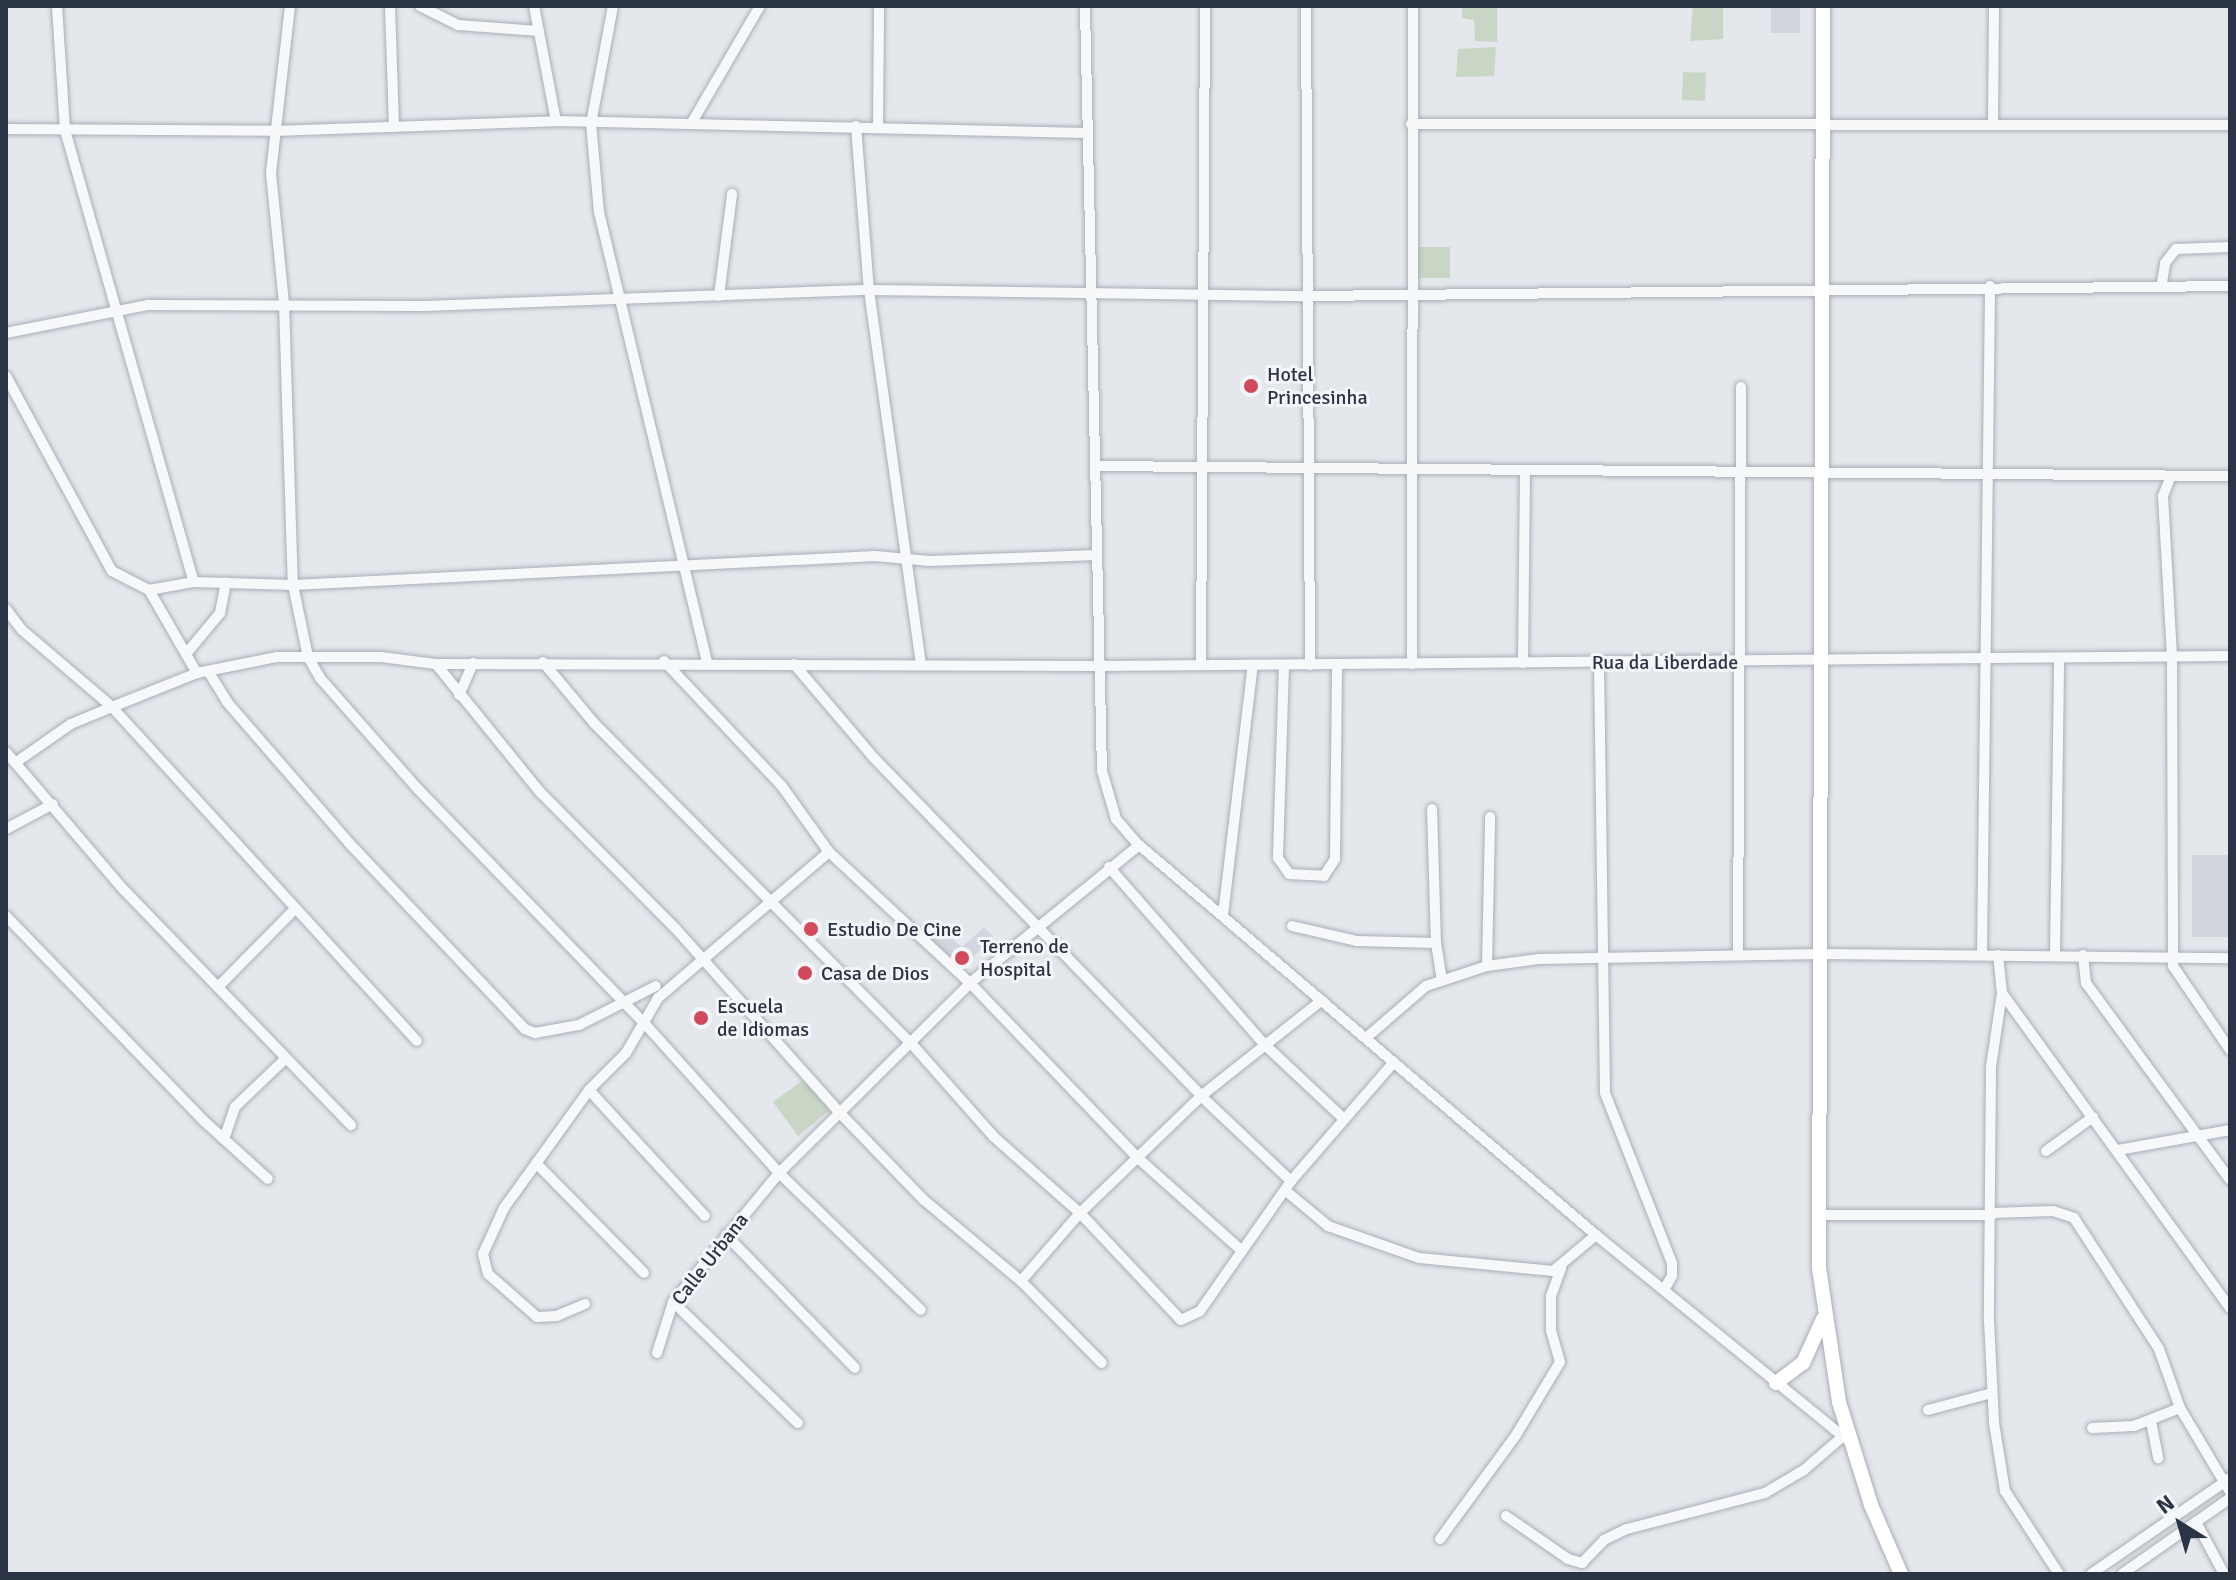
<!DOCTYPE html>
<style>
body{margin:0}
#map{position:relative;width:2236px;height:1580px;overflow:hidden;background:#e4e7ec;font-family:Signika,sans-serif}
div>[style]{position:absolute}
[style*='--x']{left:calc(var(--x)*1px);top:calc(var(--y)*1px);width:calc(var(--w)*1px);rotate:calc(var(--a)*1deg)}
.built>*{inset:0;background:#d2d6de;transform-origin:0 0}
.green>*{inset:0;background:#c9d6c5;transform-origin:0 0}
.roads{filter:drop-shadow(0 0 2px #a9aeb7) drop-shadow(0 0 2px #a9aeb7)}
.minor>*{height:10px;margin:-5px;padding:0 5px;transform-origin:5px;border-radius:5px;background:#f7f8fa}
.major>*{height:14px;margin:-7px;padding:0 7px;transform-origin:7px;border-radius:7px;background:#fff}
.dots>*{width:22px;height:22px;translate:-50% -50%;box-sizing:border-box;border:4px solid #f4f6f9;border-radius:50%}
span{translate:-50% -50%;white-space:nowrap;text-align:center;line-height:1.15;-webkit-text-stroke:6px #f4f6f9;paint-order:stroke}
.poi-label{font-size:20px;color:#2b3445}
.left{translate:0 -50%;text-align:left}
.street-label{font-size:20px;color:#2b3445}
.frame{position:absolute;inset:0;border:8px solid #2b3445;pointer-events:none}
.north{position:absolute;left:2140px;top:1484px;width:80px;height:80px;-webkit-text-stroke:6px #f4f6f9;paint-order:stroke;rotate:323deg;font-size:22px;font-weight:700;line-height:32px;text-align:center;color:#2b3445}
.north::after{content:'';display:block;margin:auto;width:28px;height:36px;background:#2b3445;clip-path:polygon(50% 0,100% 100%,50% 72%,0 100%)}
</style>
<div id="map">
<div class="built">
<i style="left:1771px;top:6px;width:29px;height:27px"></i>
<i style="left:2192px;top:855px;width:38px;height:82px"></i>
<i style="clip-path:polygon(938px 927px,962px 947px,984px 927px,993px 936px,963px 968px,928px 936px)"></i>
</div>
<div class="green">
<i style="clip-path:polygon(1462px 6px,1497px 6px,1497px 42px,1475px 41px,1474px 20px,1462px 18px)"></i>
<i style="clip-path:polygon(1693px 6px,1723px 6px,1723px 39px,1690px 41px)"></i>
<i style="clip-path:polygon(1496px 47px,1494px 76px,1456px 77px,1458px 49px)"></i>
<i style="left:1683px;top:72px;width:23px;height:28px;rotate:2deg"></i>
<i style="left:1418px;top:247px;width:32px;height:31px"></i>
<i style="clip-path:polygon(803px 1080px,830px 1110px,798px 1136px,773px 1102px)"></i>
</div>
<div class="roads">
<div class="minor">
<i style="--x:57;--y:6;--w:124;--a:86.3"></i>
<i style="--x:65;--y:130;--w:470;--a:74.1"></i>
<i style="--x:290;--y:6;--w:168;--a:96.5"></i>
<i style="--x:271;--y:173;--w:132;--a:84.3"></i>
<i style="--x:284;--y:304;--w:281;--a:88.2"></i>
<i style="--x:293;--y:585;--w:74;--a:78.2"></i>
<i style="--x:308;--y:657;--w:24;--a:60"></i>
<i style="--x:320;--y:678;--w:148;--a:48.6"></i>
<i style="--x:418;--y:789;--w:327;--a:46"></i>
<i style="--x:645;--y:1024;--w:200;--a:48"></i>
<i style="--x:779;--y:1173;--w:269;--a:-44.8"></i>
<i style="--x:970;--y:983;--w:218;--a:-39.2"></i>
<i style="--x:390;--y:6;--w:121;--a:88.1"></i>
<i style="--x:420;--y:6;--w:42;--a:26.6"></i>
<i style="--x:458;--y:25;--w:81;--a:4.2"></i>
<i style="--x:534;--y:6;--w:117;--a:79.2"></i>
<i style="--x:613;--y:6;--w:119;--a:100.6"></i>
<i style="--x:591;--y:123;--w:89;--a:84.9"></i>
<i style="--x:599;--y:212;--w:462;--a:76.5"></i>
<i style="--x:1085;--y:6;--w:765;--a:88.73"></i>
<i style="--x:1102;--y:771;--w:50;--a:73.7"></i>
<i style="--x:1116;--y:819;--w:35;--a:49"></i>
<i style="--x:1139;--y:845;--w:601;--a:40.48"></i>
<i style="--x:1596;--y:1235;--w:330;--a:39.2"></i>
<i style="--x:1306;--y:6;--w:659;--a:89.65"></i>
<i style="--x:1993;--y:123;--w:117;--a:-89.5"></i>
<i style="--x:691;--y:124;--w:137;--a:-59.7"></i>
<i style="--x:1411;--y:124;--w:819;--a:0.07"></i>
<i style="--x:856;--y:126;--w:165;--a:85.5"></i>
<i style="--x:869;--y:290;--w:377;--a:82.1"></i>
<i style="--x:878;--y:127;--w:121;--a:-89.5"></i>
<i style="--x:6;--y:129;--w:268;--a:0.4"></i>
<i style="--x:274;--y:131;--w:282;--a:-2"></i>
<i style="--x:556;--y:121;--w:531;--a:1.29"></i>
<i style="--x:2162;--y:283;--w:20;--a:-81"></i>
<i style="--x:2165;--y:263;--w:18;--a:-52"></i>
<i style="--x:2176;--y:249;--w:54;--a:-2.1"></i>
<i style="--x:719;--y:296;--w:103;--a:-82.7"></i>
<i style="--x:6;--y:333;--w:145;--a:-11.2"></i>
<i style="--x:148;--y:305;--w:277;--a:0.2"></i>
<i style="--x:425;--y:306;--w:444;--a:-2.1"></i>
<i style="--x:869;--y:290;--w:439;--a:0.8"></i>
<i style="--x:1308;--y:296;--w:922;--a:-0.62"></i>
<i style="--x:6;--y:376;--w:222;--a:61.5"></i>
<i style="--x:112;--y:571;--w:42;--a:27.2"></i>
<i style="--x:149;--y:590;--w:46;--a:-10.1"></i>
<i style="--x:194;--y:582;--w:99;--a:1.7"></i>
<i style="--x:293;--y:585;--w:583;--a:-2.85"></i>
<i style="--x:875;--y:556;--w:55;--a:5.2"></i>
<i style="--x:930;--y:561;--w:167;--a:-2.1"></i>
<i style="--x:1097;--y:466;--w:1133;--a:0.51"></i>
<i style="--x:2171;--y:476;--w:22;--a:112"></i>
<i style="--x:2163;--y:496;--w:161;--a:86.8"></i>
<i style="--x:2172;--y:657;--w:309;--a:89.8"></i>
<i style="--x:2173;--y:966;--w:102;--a:55.8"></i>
<i style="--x:149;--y:590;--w:96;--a:60"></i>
<i style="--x:6;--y:609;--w:26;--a:53"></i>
<i style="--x:22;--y:630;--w:118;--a:40.5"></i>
<i style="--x:112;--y:707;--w:452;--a:47.6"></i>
<i style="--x:186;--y:654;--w:53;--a:-50.3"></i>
<i style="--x:220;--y:613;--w:31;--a:-79"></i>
<i style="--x:664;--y:661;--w:170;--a:46.7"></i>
<i style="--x:781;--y:785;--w:82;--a:54.4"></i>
<i style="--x:829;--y:852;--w:192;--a:42.9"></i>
<i style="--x:970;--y:983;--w:243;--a:46.2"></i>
<i style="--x:1138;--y:1158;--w:138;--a:41.8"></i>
<i style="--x:543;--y:662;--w:80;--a:50.1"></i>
<i style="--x:594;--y:723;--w:449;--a:45.3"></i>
<i style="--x:910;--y:1042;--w:127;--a:48.5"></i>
<i style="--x:994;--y:1137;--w:115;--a:41.5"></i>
<i style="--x:1080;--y:1213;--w:147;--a:46.7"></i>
<i style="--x:1181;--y:1320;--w:21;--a:-25"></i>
<i style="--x:1200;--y:1311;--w:159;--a:-55"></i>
<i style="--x:1291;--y:1181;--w:157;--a:-49.1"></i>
<i style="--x:1523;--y:663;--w:193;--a:-89.4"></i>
<i style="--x:1599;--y:663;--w:430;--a:89.2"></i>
<i style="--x:1605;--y:1093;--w:183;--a:68.5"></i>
<i style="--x:1672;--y:1263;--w:13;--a:90"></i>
<i style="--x:1672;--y:1276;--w:16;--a:120"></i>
<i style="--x:436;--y:664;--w:165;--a:50.9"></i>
<i style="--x:540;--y:792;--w:193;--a:45.2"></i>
<i style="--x:676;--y:929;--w:242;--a:48.3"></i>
<i style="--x:837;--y:1110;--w:125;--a:46"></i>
<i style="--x:924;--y:1200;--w:126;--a:39.9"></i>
<i style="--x:1021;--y:1281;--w:115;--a:45.4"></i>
<i style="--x:794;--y:664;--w:123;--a:49.6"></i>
<i style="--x:874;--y:758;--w:470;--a:45.9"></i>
<i style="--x:1201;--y:1096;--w:124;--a:43.4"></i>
<i style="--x:1412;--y:664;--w:658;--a:-89.91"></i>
<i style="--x:1201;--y:665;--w:659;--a:-89.65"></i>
<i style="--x:1284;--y:665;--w:193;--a:91.8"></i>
<i style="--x:1278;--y:858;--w:19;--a:55"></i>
<i style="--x:1289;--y:874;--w:35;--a:3"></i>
<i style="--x:1324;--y:876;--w:20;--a:-57"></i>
<i style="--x:1335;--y:859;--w:195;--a:-89.4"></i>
<i style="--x:208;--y:671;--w:36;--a:58"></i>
<i style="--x:227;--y:702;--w:186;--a:49.1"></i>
<i style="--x:349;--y:843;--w:256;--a:46.6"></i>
<i style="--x:525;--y:1029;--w:11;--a:22"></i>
<i style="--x:535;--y:1033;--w:45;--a:-10.3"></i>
<i style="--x:579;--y:1025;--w:86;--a:-26.9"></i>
<i style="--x:459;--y:695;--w:35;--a:-66"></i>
<i style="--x:6;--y:752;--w:182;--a:49.5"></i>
<i style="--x:124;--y:890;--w:327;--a:46"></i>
<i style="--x:15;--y:763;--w:68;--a:-34.9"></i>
<i style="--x:71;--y:724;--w:44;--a:-22.5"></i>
<i style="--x:112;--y:707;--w:92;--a:-21.8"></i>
<i style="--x:197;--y:673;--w:82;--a:-11.3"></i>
<i style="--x:277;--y:657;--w:104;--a:0"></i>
<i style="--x:381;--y:657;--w:55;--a:7.3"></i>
<i style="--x:436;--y:664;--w:665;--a:0.17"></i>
<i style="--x:1101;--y:666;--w:1129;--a:-0.51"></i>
<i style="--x:1432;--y:809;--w:134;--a:88.3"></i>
<i style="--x:1436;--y:943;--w:36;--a:81"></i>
<i style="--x:6;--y:829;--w:53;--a:-28"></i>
<i style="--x:1109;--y:867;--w:234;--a:48.8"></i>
<i style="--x:1263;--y:1043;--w:111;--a:43.2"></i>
<i style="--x:1223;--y:915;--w:252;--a:-83.2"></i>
<i style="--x:6;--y:916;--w:285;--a:46"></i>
<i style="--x:204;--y:1121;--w:86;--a:42.2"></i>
<i style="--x:1292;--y:926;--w:67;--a:13"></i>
<i style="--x:1357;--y:941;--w:79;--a:1.5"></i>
<i style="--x:1738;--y:955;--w:568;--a:-89.7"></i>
<i style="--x:1982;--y:955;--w:669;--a:-89.31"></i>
<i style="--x:1998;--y:955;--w:38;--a:84"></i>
<i style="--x:2002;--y:993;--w:389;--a:54.1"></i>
<i style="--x:2055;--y:955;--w:297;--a:-89.2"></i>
<i style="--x:2083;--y:955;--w:28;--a:84"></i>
<i style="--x:2086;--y:983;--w:244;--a:53.8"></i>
<i style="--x:1487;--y:966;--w:149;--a:-88.8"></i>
<i style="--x:220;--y:985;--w:105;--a:-45.4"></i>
<i style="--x:2002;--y:993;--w:75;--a:98.5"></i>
<i style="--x:1991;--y:1067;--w:253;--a:90.5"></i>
<i style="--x:1989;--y:1320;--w:103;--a:87.2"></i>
<i style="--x:1994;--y:1423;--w:69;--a:80.8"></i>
<i style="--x:2005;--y:1491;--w:99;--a:57"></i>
<i style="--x:1366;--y:1038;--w:79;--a:-40.9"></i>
<i style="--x:1426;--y:986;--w:64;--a:-18.2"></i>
<i style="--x:1487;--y:966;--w:52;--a:-7.7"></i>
<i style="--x:1539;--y:959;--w:282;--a:-1"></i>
<i style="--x:1821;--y:954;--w:409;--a:0.6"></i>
<i style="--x:589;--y:1090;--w:171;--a:47.4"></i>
<i style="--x:224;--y:1139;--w:34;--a:-71"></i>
<i style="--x:235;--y:1107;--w:69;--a:-43.8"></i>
<i style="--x:2118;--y:1150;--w:114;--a:-10.1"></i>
<i style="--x:2046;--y:1151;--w:58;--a:-35.9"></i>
<i style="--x:536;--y:1163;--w:154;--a:45.5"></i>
<i style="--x:1286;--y:1191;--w:55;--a:39.8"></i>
<i style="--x:1328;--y:1226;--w:96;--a:19.4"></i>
<i style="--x:1419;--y:1258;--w:135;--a:5.5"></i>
<i style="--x:1553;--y:1271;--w:56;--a:-39.9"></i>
<i style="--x:1992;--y:1213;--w:61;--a:-1.9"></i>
<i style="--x:2053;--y:1211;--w:22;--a:18"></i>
<i style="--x:2074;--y:1218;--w:156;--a:57"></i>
<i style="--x:2159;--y:1349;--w:63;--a:70.4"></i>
<i style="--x:2180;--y:1408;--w:98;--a:59.2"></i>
<i style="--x:1818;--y:1215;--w:174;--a:0"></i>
<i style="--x:726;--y:1235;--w:185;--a:45.9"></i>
<i style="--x:1021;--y:1281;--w:90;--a:-49.1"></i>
<i style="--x:1080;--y:1213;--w:168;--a:-44"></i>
<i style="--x:1201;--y:1096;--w:154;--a:-38.4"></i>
<i style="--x:673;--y:1302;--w:174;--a:44.1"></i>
<i style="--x:585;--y:1304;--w:30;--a:157"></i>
<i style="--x:557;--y:1316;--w:20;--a:177"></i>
<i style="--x:537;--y:1317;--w:65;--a:-138.7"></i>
<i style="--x:488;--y:1274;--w:21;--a:-104"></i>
<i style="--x:483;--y:1254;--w:51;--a:-65.5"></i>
<i style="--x:504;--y:1208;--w:145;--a:-54.2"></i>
<i style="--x:589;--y:1090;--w:52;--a:-45"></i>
<i style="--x:626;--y:1053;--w:64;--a:-59.8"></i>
<i style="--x:658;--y:998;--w:225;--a:-40.5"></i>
<i style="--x:657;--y:1353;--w:53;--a:-72.6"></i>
<i style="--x:673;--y:1302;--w:167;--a:-50.6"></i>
<i style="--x:779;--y:1173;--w:197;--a:44"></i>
<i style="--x:1928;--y:1410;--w:66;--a:-14.9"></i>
<i style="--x:2151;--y:1421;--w:38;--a:79"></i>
<i style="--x:2092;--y:1428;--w:42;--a:-2.7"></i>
<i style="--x:2134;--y:1426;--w:49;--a:-21.4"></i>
<i style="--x:1506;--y:1516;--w:75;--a:34.7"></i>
<i style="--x:1568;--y:1559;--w:15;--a:16"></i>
<i style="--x:1582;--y:1563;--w:32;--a:-46"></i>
<i style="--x:1604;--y:1540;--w:25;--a:-26"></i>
<i style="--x:1627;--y:1529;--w:143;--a:-14.6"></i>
<i style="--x:1765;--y:1493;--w:45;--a:-30.5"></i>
<i style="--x:1804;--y:1470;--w:50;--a:-41"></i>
<i style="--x:2196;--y:1522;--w:59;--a:61.7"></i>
<i style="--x:1440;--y:1539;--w:129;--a:-53.8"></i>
<i style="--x:1516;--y:1435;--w:85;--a:-58.9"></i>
<i style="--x:1560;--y:1362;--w:32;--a:-106"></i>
<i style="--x:1551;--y:1331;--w:35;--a:-90"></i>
<i style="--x:1551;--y:1296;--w:30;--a:-70"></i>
<i style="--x:2091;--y:1574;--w:169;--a:-34.6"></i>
<i style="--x:2122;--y:1574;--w:132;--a:-35.1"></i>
</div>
<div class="major">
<i style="--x:1823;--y:6;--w:1262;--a:90.18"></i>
<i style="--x:1819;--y:1268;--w:135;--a:81.5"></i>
<i style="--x:1839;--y:1402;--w:108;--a:72.7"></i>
<i style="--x:1871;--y:1505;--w:75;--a:66.5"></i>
<i style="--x:1776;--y:1383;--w:34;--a:-37"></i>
<i style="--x:1803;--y:1363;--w:48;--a:-65.6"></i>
</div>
</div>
<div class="dots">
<i style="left:1251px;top:386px;background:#d1495b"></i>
<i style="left:811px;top:929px;background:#d1495b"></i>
<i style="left:962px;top:958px;background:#d1495b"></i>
<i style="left:805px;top:973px;background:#d1495b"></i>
<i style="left:701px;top:1018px;background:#d1495b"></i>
</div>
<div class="poi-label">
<span class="left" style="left:1267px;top:386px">Hotel<br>Princesinha</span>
<span class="left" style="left:827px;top:929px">Estudio De Cine</span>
<span class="left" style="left:980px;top:958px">Terreno de<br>Hospital</span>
<span class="left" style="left:821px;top:973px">Casa de Dios</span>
<span class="left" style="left:717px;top:1018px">Escuela<br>de Idiomas</span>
</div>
<div class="street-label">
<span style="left:1665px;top:662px">Rua da Liberdade</span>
<span style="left:710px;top:1259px;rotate:-52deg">Calle Urbana</span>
</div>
<div class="frame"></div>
<div class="north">N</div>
</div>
